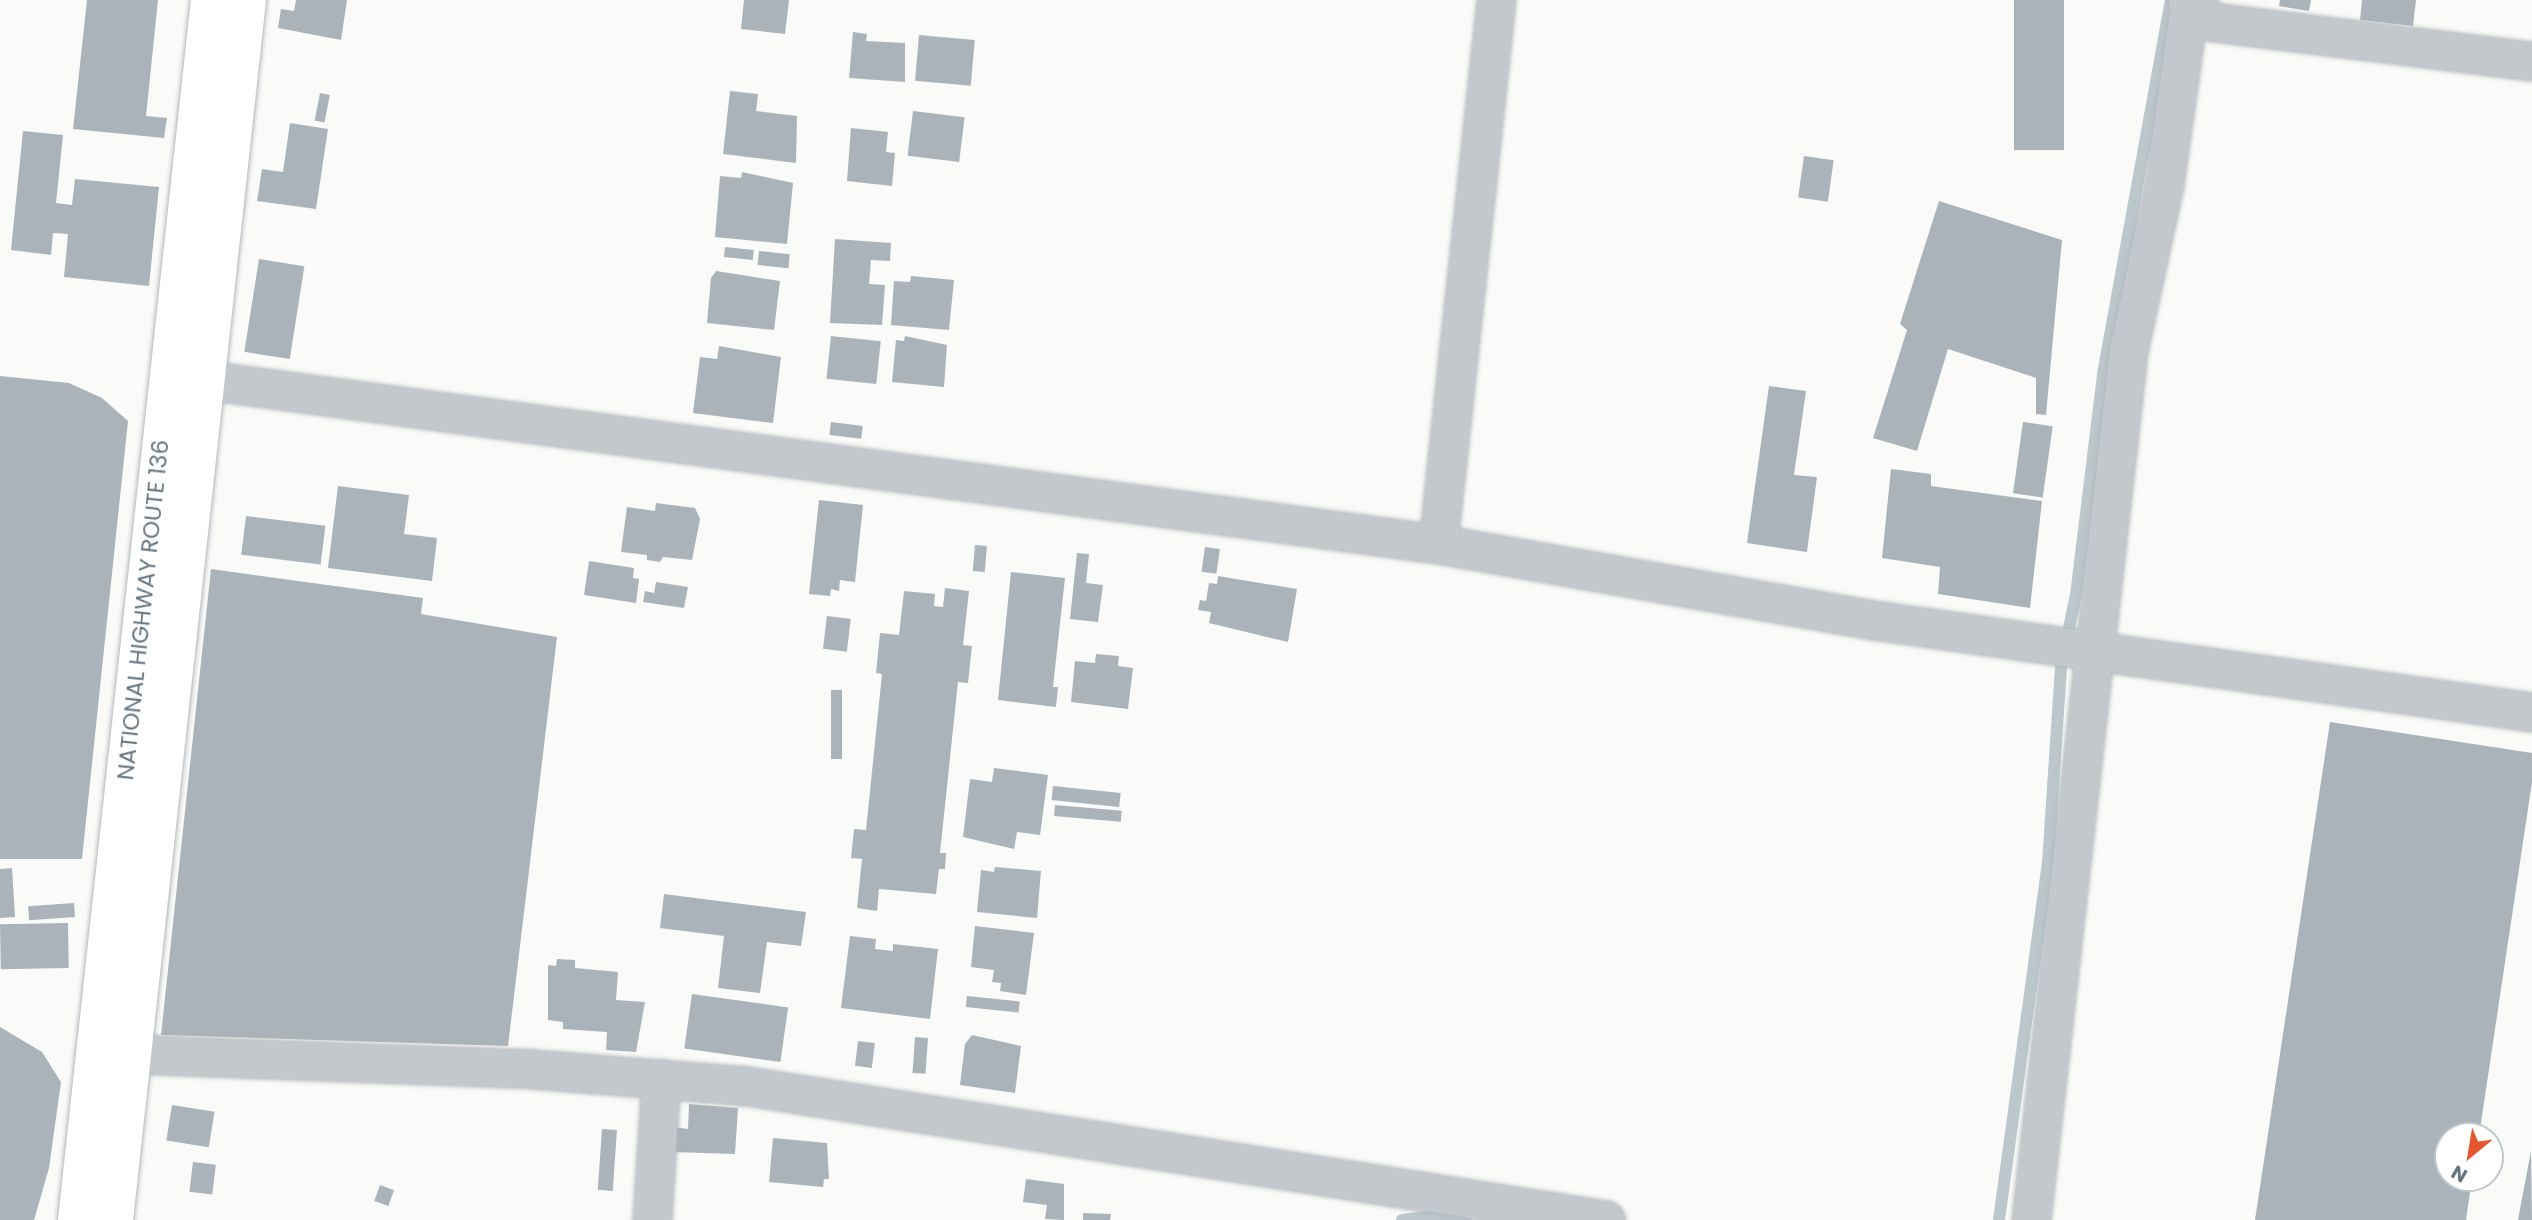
<!DOCTYPE html>
<style>
body{margin:0}
#map{position:relative;width:2532px;height:1220px;overflow:hidden;background:#fafaf8;font-family:Poppins,sans-serif}
div>[style]{position:absolute}
[style*='--x']{left:calc(var(--x)*1px);top:calc(var(--y)*1px);width:calc(var(--w)*1px);rotate:calc(var(--a)*1deg)}
.stream>*{height:12px;margin:-6px;padding:0 6px;transform-origin:6px;border-radius:6px;background:#bbc7cb}
.building>*{inset:0;background:#aab3b9;transform-origin:0 0}
.roads{filter:drop-shadow(0 0 2px #b4b9bd) drop-shadow(0 0 2px #b4b9bd)}
.street>*{height:37px;margin:-18.5px;padding:0 18.5px;transform-origin:18.5px;border-radius:18.5px;background:#c3c8cc}
.highway>*{height:38px;margin:-19px;padding:0 19px;transform-origin:19px;border-radius:19px;background:#fff}
span{translate:-50% -50%;white-space:nowrap;text-align:center;line-height:1.15;-webkit-text-stroke:7px #fff;paint-order:stroke}
.street-label{font-size:23px;color:#657683}
.north{position:absolute;left:2434px;top:1122px;width:70px;height:70px;box-sizing:border-box;background:#fff;border:2px solid #c1c8cd;border-radius:50%;rotate:210deg;font-size:19px;font-weight:700;line-height:28px;text-align:center;color:#657683}
.north::after{content:'';display:block;margin:auto;width:24px;height:32px;background:#e4572e;clip-path:polygon(50% 0,100% 100%,50% 72%,0 100%)}
</style>
<div id="map">
<div class="stream">
<i style="--x:1402;--y:1220;--w:39;--a:-7"></i>
<i style="--x:1441;--y:1215;--w:25;--a:12"></i>
<i style="--x:1999;--y:1220;--w:360;--a:-82.2"></i>
<i style="--x:2048;--y:863;--w:197;--a:-86.2"></i>
<i style="--x:2061;--y:666;--w:73;--a:-78.1"></i>
<i style="--x:2076;--y:595;--w:223;--a:-83"></i>
<i style="--x:2103;--y:374;--w:380;--a:-79.7"></i>
</div>
<div class="building">
<i style="clip-path:polygon(87px 0,158px 0,146px 116px,167px 118px,164px 138px,73px 129px)"></i>
<i style="clip-path:polygon(296px 0,347px 0,341px 40px,278px 28px,281px 9px,294px 11px)"></i>
<i style="clip-path:polygon(744px 0,789px 0,785px 34px,741px 29px)"></i>
<i style="left:2014px;top:0;width:50px;height:150px"></i>
<i style="clip-path:polygon(2280px 0,2311px 0,2309px 11px,2279px 6px)"></i>
<i style="clip-path:polygon(2362px 0,2416px 0,2413px 26px,2360px 20px)"></i>
<i style="clip-path:polygon(853px 32px,867px 34px,866px 41px,905px 43px,905px 82px,849px 78px)"></i>
<i style="left:919px;top:35px;width:56px;height:46px;rotate:5deg"></i>
<i style="clip-path:polygon(730px 91px,758px 94px,756px 111px,797px 116px,796px 163px,723px 154px)"></i>
<i style="left:320px;top:93px;width:10px;height:28px;rotate:11deg"></i>
<i style="left:913px;top:111px;width:52px;height:45px;rotate:7deg"></i>
<i style="clip-path:polygon(290px 123px,328px 129px,316px 209px,257px 201px,262px 169px,283px 172px)"></i>
<i style="clip-path:polygon(851px 128px,888px 132px,886px 152px,895px 153px,892px 186px,847px 181px)"></i>
<i style="clip-path:polygon(23px 131px,63px 135px,56px 203px,72px 205px,75px 179px,159px 187px,149px 286px,64px 277px,68px 234px,53px 233px,51px 255px,11px 250px)"></i>
<i style="left:1804px;top:156px;width:30px;height:42px;rotate:8deg"></i>
<i style="clip-path:polygon(742px 172px,793px 183px,787px 244px,715px 237px,720px 176px,741px 178px)"></i>
<i style="clip-path:polygon(1939px 201px,2062px 240px,2046px 415px,2036px 414px,2036px 378px,1948px 349px,1917px 451px,1873px 438px,1907px 330px,1900px 324px)"></i>
<i style="clip-path:polygon(835px 239px,891px 243px,890px 261px,871px 260px,869px 284px,885px 285px,882px 325px,830px 323px)"></i>
<i style="left:725px;top:247px;width:29px;height:10px;rotate:6deg"></i>
<i style="left:759px;top:251px;width:31px;height:14px;rotate:6deg"></i>
<i style="left:259px;top:259px;width:46px;height:94px;rotate:9deg"></i>
<i style="clip-path:polygon(716px 271px,780px 281px,774px 330px,707px 323px,711px 278px)"></i>
<i style="clip-path:polygon(911px 276px,954px 280px,949px 330px,891px 325px,894px 281px,910px 282px)"></i>
<i style="left:831px;top:336px;width:50px;height:43px;rotate:6deg"></i>
<i style="clip-path:polygon(905px 336px,947px 345px,944px 387px,892px 382px,896px 340px,904px 341px)"></i>
<i style="clip-path:polygon(719px 346px,781px 357px,773px 423px,693px 413px,700px 357px,717px 359px)"></i>
<i style="clip-path:polygon(0 376px,69px 383px,102px 398px,128px 421px,82px 859px,0 859px)"></i>
<i style="clip-path:polygon(1769px 386px,1806px 391px,1794px 475px,1817px 477px,1807px 552px,1747px 543px)"></i>
<i style="left:831px;top:422px;width:32px;height:13px;rotate:7deg"></i>
<i style="left:2023px;top:422px;width:30px;height:72px;rotate:8deg"></i>
<i style="clip-path:polygon(1891px 469px,1931px 474px,1931px 486px,2042px 501px,2030px 608px,1938px 594px,1940px 567px,1882px 558px)"></i>
<i style="clip-path:polygon(338px 486px,409px 495px,404px 534px,437px 538px,432px 581px,328px 568px)"></i>
<i style="clip-path:polygon(819px 500px,863px 505px,855px 582px,840px 580px,839px 591px,831px 589px,830px 596px,809px 594px)"></i>
<i style="clip-path:polygon(656px 503px,695px 508px,700px 519px,692px 560px,663px 557px,660px 562px,647px 560px,647px 555px,621px 552px,627px 507px,655px 511px)"></i>
<i style="left:246px;top:516px;width:80px;height:39px;rotate:7deg"></i>
<i style="left:975px;top:545px;width:12px;height:26px;rotate:5deg"></i>
<i style="left:1205px;top:547px;width:15px;height:25px;rotate:8deg"></i>
<i style="clip-path:polygon(1077px 553px,1089px 554px,1086px 583px,1103px 585px,1098px 622px,1070px 619px)"></i>
<i style="clip-path:polygon(589px 561px,634px 568px,633px 578px,639px 579px,636px 603px,584px 595px)"></i>
<i style="clip-path:polygon(211px 569px,423px 598px,421px 614px,557px 637px,508px 1046px,161px 1035px)"></i>
<i style="clip-path:polygon(1011px 572px,1065px 578px,1053px 687px,1058px 687px,1056px 707px,998px 700px)"></i>
<i style="clip-path:polygon(1218px 576px,1297px 589px,1288px 642px,1209px 623px,1211px 612px,1198px 610px,1200px 600px,1206px 601px,1209px 583px,1217px 584px)"></i>
<i style="clip-path:polygon(656px 582px,688px 587px,684px 608px,643px 602px,645px 591px,654px 593px)"></i>
<i style="clip-path:polygon(945px 588px,969px 591px,963px 645px,972px 646px,968px 683px,958px 682px,940px 853px,946px 853px,945px 869px,939px 869px,936px 894px,879px 889px,877px 911px,857px 908px,862px 859px,851px 858px,854px 829px,866px 830px,882px 674px,876px 673px,880px 633px,899px 635px,904px 591px,935px 594px,934px 606px,943px 607px)"></i>
<i style="left:827px;top:616px;width:24px;height:33px;rotate:7deg"></i>
<i style="clip-path:polygon(1096px 654px,1119px 656px,1118px 666px,1133px 668px,1128px 709px,1071px 702px,1075px 661px,1095px 663px)"></i>
<i style="left:831px;top:690px;width:11px;height:69px"></i>
<i style="clip-path:polygon(2330px 722px,2532px 753px,2532px 782px,2479px 1136px,2448px 1136px,2448px 1178px,2472px 1178px,2466px 1220px,2255px 1220px)"></i>
<i style="clip-path:polygon(994px 768px,1048px 775px,1040px 835px,1017px 832px,1014px 849px,963px 837px,970px 779px,992px 782px)"></i>
<i style="left:1053px;top:786px;width:68px;height:14px;rotate:6deg"></i>
<i style="left:1055px;top:805px;width:67px;height:11px;rotate:5deg"></i>
<i style="clip-path:polygon(995px 867px,1041px 871px,1037px 918px,977px 912px,981px 870px,994px 872px)"></i>
<i style="clip-path:polygon(12px 868px,15px 917px,0 918px,0 869px)"></i>
<i style="clip-path:polygon(664px 894px,806px 912px,801px 946px,767px 942px,760px 993px,718px 988px,724px 936px,660px 928px)"></i>
<i style="left:74px;top:903px;width:14px;height:46px;rotate:86deg"></i>
<i style="left:68px;top:923px;width:45px;height:68px;rotate:89deg"></i>
<i style="clip-path:polygon(975px 926px,1034px 933px,1026px 995px,1000px 991px,1001px 983px,992px 982px,994px 970px,971px 967px)"></i>
<i style="clip-path:polygon(850px 936px,876px 939px,875px 949px,893px 951px,893px 944px,938px 949px,930px 1019px,841px 1008px)"></i>
<i style="clip-path:polygon(557px 959px,575px 960px,575px 968px,618px 972px,616px 1000px,645px 1002px,636px 1052px,606px 1050px,607px 1032px,563px 1029px,563px 1022px,548px 1020px,548px 965px,556px 966px)"></i>
<i style="left:692px;top:994px;width:97px;height:55px;rotate:8deg"></i>
<i style="left:967px;top:996px;width:53px;height:11px;rotate:6deg"></i>
<i style="clip-path:polygon(0 1027px,42px 1052px,61px 1082px,49px 1168px,34px 1220px,0 1220px)"></i>
<i style="clip-path:polygon(972px 1035px,1021px 1046px,1015px 1093px,960px 1085px,965px 1044px)"></i>
<i style="left:915px;top:1037px;width:13px;height:36px;rotate:4deg"></i>
<i style="left:858px;top:1041px;width:17px;height:25px;rotate:7deg"></i>
<i style="clip-path:polygon(689px 1104px,738px 1108px,735px 1154px,671px 1152px,673px 1127px,688px 1129px)"></i>
<i style="left:172px;top:1105px;width:43px;height:36px;rotate:9deg"></i>
<i style="left:602px;top:1129px;width:15px;height:61px;rotate:4deg"></i>
<i style="clip-path:polygon(773px 1138px,827px 1143px,829px 1179px,824px 1179px,823px 1187px,769px 1182px)"></i>
<i style="clip-path:polygon(2531px 1151px,2532px 1220px,2518px 1220px)"></i>
<i style="left:193px;top:1162px;width:23px;height:30px;rotate:7deg"></i>
<i style="clip-path:polygon(1026px 1179px,1064px 1184px,1064px 1220px,1045px 1219px,1047px 1205px,1023px 1202px)"></i>
<i style="left:380px;top:1185px;width:15px;height:17px;rotate:20deg"></i>
<i style="clip-path:polygon(1083px 1213px,1111px 1214px,1110px 1220px,1083px 1220px)"></i>
</div>
<div class="roads">
<div class="street">
<i style="--x:2187;--y:0;--w:34;--a:40"></i>
<i style="--x:2213;--y:22;--w:321;--a:7"></i>
<i style="--x:205;--y:380;--w:1244;--a:7.58"></i>
<i style="--x:1438;--y:544;--w:442;--a:9.9"></i>
<i style="--x:1873;--y:620;--w:665;--a:7.95"></i>
<i style="--x:1438;--y:544;--w:547;--a:-83.91"></i>
<i style="--x:102;--y:1053;--w:430;--a:2.1"></i>
<i style="--x:532;--y:1069;--w:216;--a:4.5"></i>
<i style="--x:747;--y:1086;--w:869;--a:8.87"></i>
<i style="--x:652;--y:1220;--w:142;--a:-86.4"></i>
<i style="--x:2031;--y:1220;--w:874;--a:-83.63"></i>
<i style="--x:2128;--y:351;--w:171;--a:-77.8"></i>
<i style="--x:2164;--y:184;--w:186;--a:-82"></i>
</div>
<div class="highway">
<i style="--x:77;--y:1220;--w:1227;--a:-83.78"></i>
<i style="--x:114;--y:1220;--w:1227;--a:-83.78"></i>
</div>
</div>
<div class="street-label">
<span style="left:143px;top:610px;rotate:-84deg">NATIONAL HIGHWAY ROUTE 136</span>
</div>
<div class="north">N</div>
</div>
